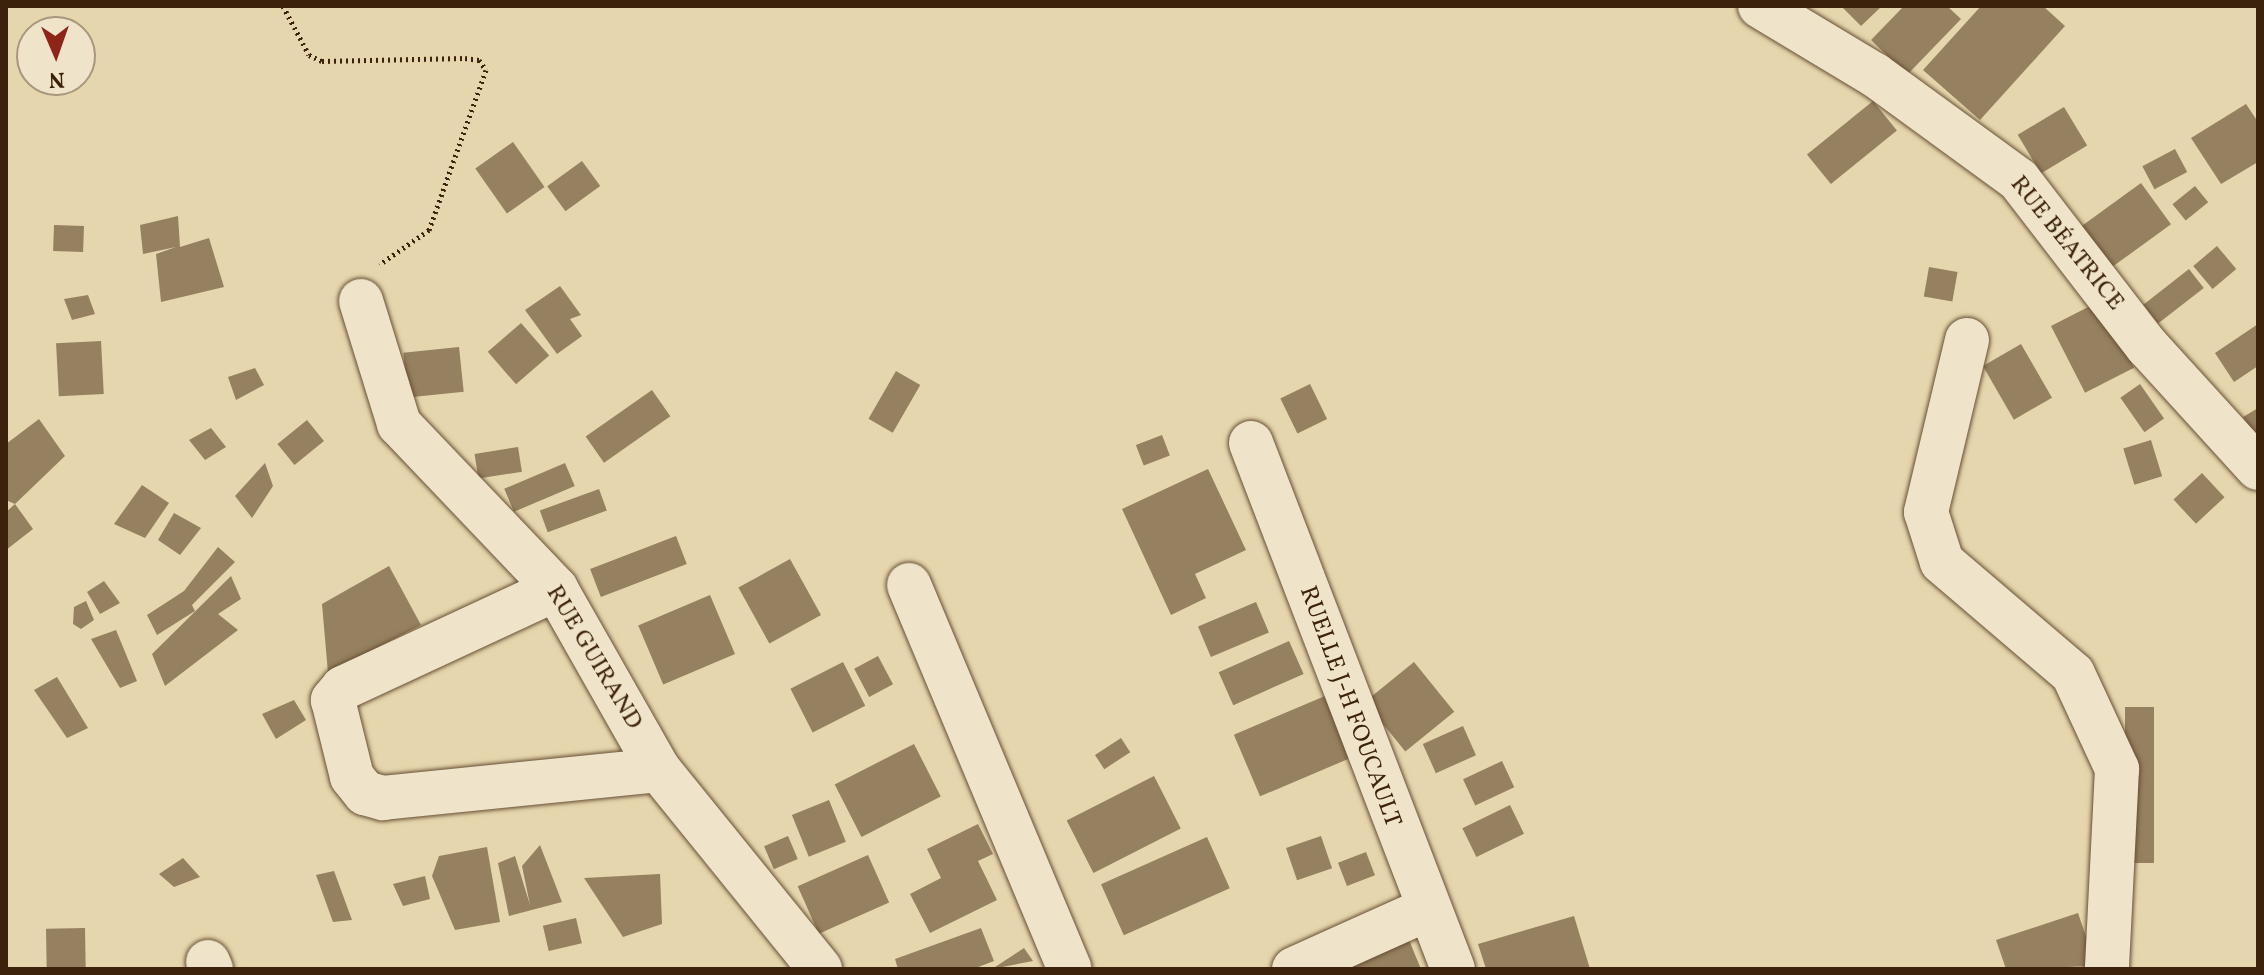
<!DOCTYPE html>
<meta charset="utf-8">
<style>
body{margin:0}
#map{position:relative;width:2264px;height:975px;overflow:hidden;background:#e6d6ad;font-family:Vollkorn,serif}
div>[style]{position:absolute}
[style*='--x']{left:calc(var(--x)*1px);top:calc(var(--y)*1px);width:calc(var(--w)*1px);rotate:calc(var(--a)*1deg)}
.building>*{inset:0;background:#95805f;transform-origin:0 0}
.path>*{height:5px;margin-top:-2.5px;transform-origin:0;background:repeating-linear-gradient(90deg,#3d220b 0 2px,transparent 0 6px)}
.roads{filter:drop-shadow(0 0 2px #674f34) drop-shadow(0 0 2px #674f34)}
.minor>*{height:44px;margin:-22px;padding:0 22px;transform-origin:22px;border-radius:22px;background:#efe4ca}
span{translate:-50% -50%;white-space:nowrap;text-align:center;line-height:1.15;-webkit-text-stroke:8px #efe4ca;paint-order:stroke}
.street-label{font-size:24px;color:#3d220b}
.frame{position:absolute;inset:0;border:8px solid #3d220b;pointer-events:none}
.north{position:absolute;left:16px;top:16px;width:80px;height:80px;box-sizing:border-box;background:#efe4ca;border:2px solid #a8967e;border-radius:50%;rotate:178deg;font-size:22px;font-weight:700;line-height:32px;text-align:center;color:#3d220b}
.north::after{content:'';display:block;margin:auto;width:28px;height:36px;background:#8f2418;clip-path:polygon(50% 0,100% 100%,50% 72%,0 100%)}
</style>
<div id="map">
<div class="building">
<i style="clip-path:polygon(1841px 6px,1882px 6px,1861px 26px)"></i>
<i style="clip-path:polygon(1904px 6px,1947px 6px,1961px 19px,1907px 75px,1871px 40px)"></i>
<i style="clip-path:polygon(1981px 6px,2043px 6px,2065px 26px,1980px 120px,1923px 70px)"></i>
<i style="left:1873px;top:101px;width:38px;height:85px;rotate:51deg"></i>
<i style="clip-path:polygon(2246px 104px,2258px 122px,2258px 162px,2221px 184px,2191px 138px)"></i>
<i style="left:2064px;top:107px;width:45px;height:54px;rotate:59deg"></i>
<i style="left:513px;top:142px;width:55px;height:46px;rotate:55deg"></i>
<i style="left:2175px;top:149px;width:26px;height:37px;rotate:62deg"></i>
<i style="left:582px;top:161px;width:31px;height:43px;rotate:54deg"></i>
<i style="left:2141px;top:183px;width:51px;height:81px;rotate:54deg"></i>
<i style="left:2195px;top:186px;width:21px;height:29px;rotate:51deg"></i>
<i style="clip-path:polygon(178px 216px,180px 247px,209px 238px,224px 287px,161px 302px,156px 254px,176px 247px,143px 254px,140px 225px)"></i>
<i style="left:54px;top:225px;width:30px;height:26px;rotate:2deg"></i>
<i style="left:2217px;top:246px;width:30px;height:31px;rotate:50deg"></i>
<i style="left:1929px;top:267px;width:29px;height:30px;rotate:10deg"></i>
<i style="left:2189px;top:269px;width:24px;height:58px;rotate:52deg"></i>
<i style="clip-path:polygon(560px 286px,581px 315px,570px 319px,582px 336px,557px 354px,525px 310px)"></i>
<i style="clip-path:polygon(88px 295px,95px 314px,72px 320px,64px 299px)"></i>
<i style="left:2100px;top:301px;width:75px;height:55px;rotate:63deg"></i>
<i style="left:521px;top:323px;width:43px;height:44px;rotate:49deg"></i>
<i style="clip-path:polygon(2258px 324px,2258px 366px,2234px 382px,2215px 353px)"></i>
<i style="left:101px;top:341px;width:53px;height:45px;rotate:87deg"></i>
<i style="left:2021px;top:344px;width:62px;height:44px;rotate:60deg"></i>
<i style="left:459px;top:347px;width:45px;height:56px;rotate:84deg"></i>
<i style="clip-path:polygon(255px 368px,264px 385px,236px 400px,228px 377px)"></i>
<i style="left:896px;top:371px;width:28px;height:55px;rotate:30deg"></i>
<i style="left:1310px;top:384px;width:39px;height:33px;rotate:64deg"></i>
<i style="left:2140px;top:384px;width:42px;height:24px;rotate:55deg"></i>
<i style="left:652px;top:390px;width:32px;height:81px;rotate:55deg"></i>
<i style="clip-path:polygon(2258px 408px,2258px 441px,2243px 417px)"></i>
<i style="clip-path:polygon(39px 419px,65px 456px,15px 504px,6px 500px,6px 444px)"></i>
<i style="left:307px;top:420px;width:27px;height:38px;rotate:51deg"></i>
<i style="clip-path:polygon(211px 428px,226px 447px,205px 460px,189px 440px)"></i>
<i style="left:1162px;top:435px;width:22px;height:28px;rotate:69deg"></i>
<i style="left:2151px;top:440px;width:38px;height:29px;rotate:73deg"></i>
<i style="left:518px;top:447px;width:25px;height:44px;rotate:81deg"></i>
<i style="clip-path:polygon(265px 463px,273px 486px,252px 518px,235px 496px)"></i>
<i style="left:565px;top:463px;width:25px;height:66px;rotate:67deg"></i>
<i style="clip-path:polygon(1208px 469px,1246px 550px,1195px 574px,1206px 598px,1171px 615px,1122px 509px)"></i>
<i style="left:2202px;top:473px;width:33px;height:39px;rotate:47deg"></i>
<i style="clip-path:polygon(142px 485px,169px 503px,145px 538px,114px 524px)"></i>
<i style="left:599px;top:489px;width:23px;height:63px;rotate:70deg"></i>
<i style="clip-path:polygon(15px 504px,33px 529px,6px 550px,6px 512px)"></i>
<i style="clip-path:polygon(174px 513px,201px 528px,180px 555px,158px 540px)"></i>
<i style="left:676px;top:536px;width:30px;height:92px;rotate:69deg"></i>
<i style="clip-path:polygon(218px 547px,235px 562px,192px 605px,195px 611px,157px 635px,147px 615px,184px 591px)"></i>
<i style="left:790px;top:559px;width:64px;height:59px;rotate:61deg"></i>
<i style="clip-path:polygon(389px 566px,421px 625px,328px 673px,322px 604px)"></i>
<i style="clip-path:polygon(231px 576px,241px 599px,218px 614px,238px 630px,165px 686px,152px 654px)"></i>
<i style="clip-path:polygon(104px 581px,120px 603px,100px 614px,87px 592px)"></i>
<i style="left:710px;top:595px;width:64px;height:78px;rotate:67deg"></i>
<i style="clip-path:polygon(86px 601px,94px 620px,81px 629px,73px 624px,74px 607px)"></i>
<i style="left:1256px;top:602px;width:33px;height:63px;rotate:67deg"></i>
<i style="clip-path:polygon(116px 630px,137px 681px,120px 688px,91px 639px)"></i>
<i style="left:1289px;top:641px;width:36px;height:77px;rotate:66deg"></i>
<i style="left:878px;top:656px;width:32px;height:27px;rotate:62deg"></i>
<i style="left:843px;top:662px;width:49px;height:59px;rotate:63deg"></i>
<i style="left:1414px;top:662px;width:64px;height:63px;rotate:51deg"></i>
<i style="clip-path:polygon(57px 677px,88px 728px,67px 738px,34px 690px)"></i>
<i style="left:1325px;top:696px;width:67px;height:99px;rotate:67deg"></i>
<i style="clip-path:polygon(294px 700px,306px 720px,276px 739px,262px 714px)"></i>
<i style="left:2125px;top:707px;width:29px;height:156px"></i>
<i style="left:1463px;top:726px;width:32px;height:44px;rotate:66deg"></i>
<i style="left:1121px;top:738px;width:17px;height:31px;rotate:57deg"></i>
<i style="left:914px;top:744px;width:59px;height:89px;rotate:63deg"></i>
<i style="left:1502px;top:761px;width:29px;height:43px;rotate:65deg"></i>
<i style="left:1154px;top:776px;width:59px;height:98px;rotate:63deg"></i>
<i style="left:829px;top:800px;width:45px;height:40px;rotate:68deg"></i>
<i style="left:1510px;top:805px;width:32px;height:53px;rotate:64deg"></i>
<i style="clip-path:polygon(978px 824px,993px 854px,978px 861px,997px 900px,930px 933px,910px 894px,941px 878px,927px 849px)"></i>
<i style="left:788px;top:836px;width:25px;height:26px;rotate:67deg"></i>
<i style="left:1321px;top:836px;width:34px;height:37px;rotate:71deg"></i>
<i style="left:1207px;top:837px;width:56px;height:116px;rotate:66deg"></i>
<i style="clip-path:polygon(540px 845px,562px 902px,509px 916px,498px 863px,515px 856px,530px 905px,522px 866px)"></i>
<i style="clip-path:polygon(487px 847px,500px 922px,455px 930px,432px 876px,439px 856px)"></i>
<i style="left:1366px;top:852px;width:25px;height:30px;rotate:69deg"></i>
<i style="left:868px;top:855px;width:52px;height:77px;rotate:66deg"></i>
<i style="clip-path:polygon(183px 858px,200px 877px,174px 887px,159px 874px)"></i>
<i style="clip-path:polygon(334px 871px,352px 920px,333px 922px,316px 875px)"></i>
<i style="clip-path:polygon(660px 874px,662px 924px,623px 937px,584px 878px)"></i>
<i style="clip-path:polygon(425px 876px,430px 899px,403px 906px,393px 884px)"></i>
<i style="clip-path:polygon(2078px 913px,2096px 966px,2006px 969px,1996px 940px)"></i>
<i style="clip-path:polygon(1574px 916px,1590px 969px,1486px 969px,1478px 944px)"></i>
<i style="left:576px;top:918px;width:26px;height:34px;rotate:77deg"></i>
<i style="left:85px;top:928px;width:41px;height:39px;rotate:89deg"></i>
<i style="clip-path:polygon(981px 928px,994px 961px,973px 969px,898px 969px,895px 959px)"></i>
<i style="clip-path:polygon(1404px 928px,1421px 969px,1320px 969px)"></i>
<i style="clip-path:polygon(1024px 948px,1033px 961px,992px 969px)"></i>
</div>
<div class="path">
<i style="--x:283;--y:6;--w:55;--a:62"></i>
<i style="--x:309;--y:55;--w:14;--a:25"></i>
<i style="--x:322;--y:61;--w:143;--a:-1.2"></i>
<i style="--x:465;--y:58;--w:14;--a:8"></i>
<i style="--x:479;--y:60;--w:12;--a:55"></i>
<i style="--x:486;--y:70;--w:170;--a:109.6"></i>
<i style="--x:429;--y:230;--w:60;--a:145.2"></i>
</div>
<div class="roads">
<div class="minor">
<i style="--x:1760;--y:6;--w:134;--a:31"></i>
<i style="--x:1875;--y:75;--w:178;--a:36.1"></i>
<i style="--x:2019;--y:180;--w:210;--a:52.4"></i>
<i style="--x:2147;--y:346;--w:165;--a:47.7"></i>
<i style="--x:361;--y:301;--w:129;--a:72.8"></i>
<i style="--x:399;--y:424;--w:228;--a:46.4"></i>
<i style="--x:556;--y:589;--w:208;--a:60.4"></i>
<i style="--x:659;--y:770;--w:256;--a:51"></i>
<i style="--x:1967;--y:340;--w:177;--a:103.4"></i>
<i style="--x:1926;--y:512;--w:52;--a:72.3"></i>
<i style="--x:1942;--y:562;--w:172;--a:40.5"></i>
<i style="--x:2073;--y:674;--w:105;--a:65.1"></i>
<i style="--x:2117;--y:769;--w:200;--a:92.9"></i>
<i style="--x:1251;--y:443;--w:563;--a:68.99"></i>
<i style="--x:909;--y:585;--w:416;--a:67.3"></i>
<i style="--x:556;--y:589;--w:235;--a:155.1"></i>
<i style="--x:343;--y:688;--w:16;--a:130"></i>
<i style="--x:333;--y:700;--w:79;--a:76.1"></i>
<i style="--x:352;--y:777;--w:21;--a:51"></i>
<i style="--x:365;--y:793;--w:19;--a:16"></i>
<i style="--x:383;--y:798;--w:277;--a:-5.8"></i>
<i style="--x:208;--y:962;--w:8;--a:67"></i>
<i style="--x:1294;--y:969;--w:144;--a:-24.2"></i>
</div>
</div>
<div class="street-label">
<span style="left:2066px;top:244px;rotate:51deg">RUE BÉATRICE</span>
<span style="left:593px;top:658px;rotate:59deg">RUE GUIRAND</span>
<span style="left:1349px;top:707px;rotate:70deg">RUELLE J-H FOUCAULT</span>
</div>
<div class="frame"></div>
<div class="north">N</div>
</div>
